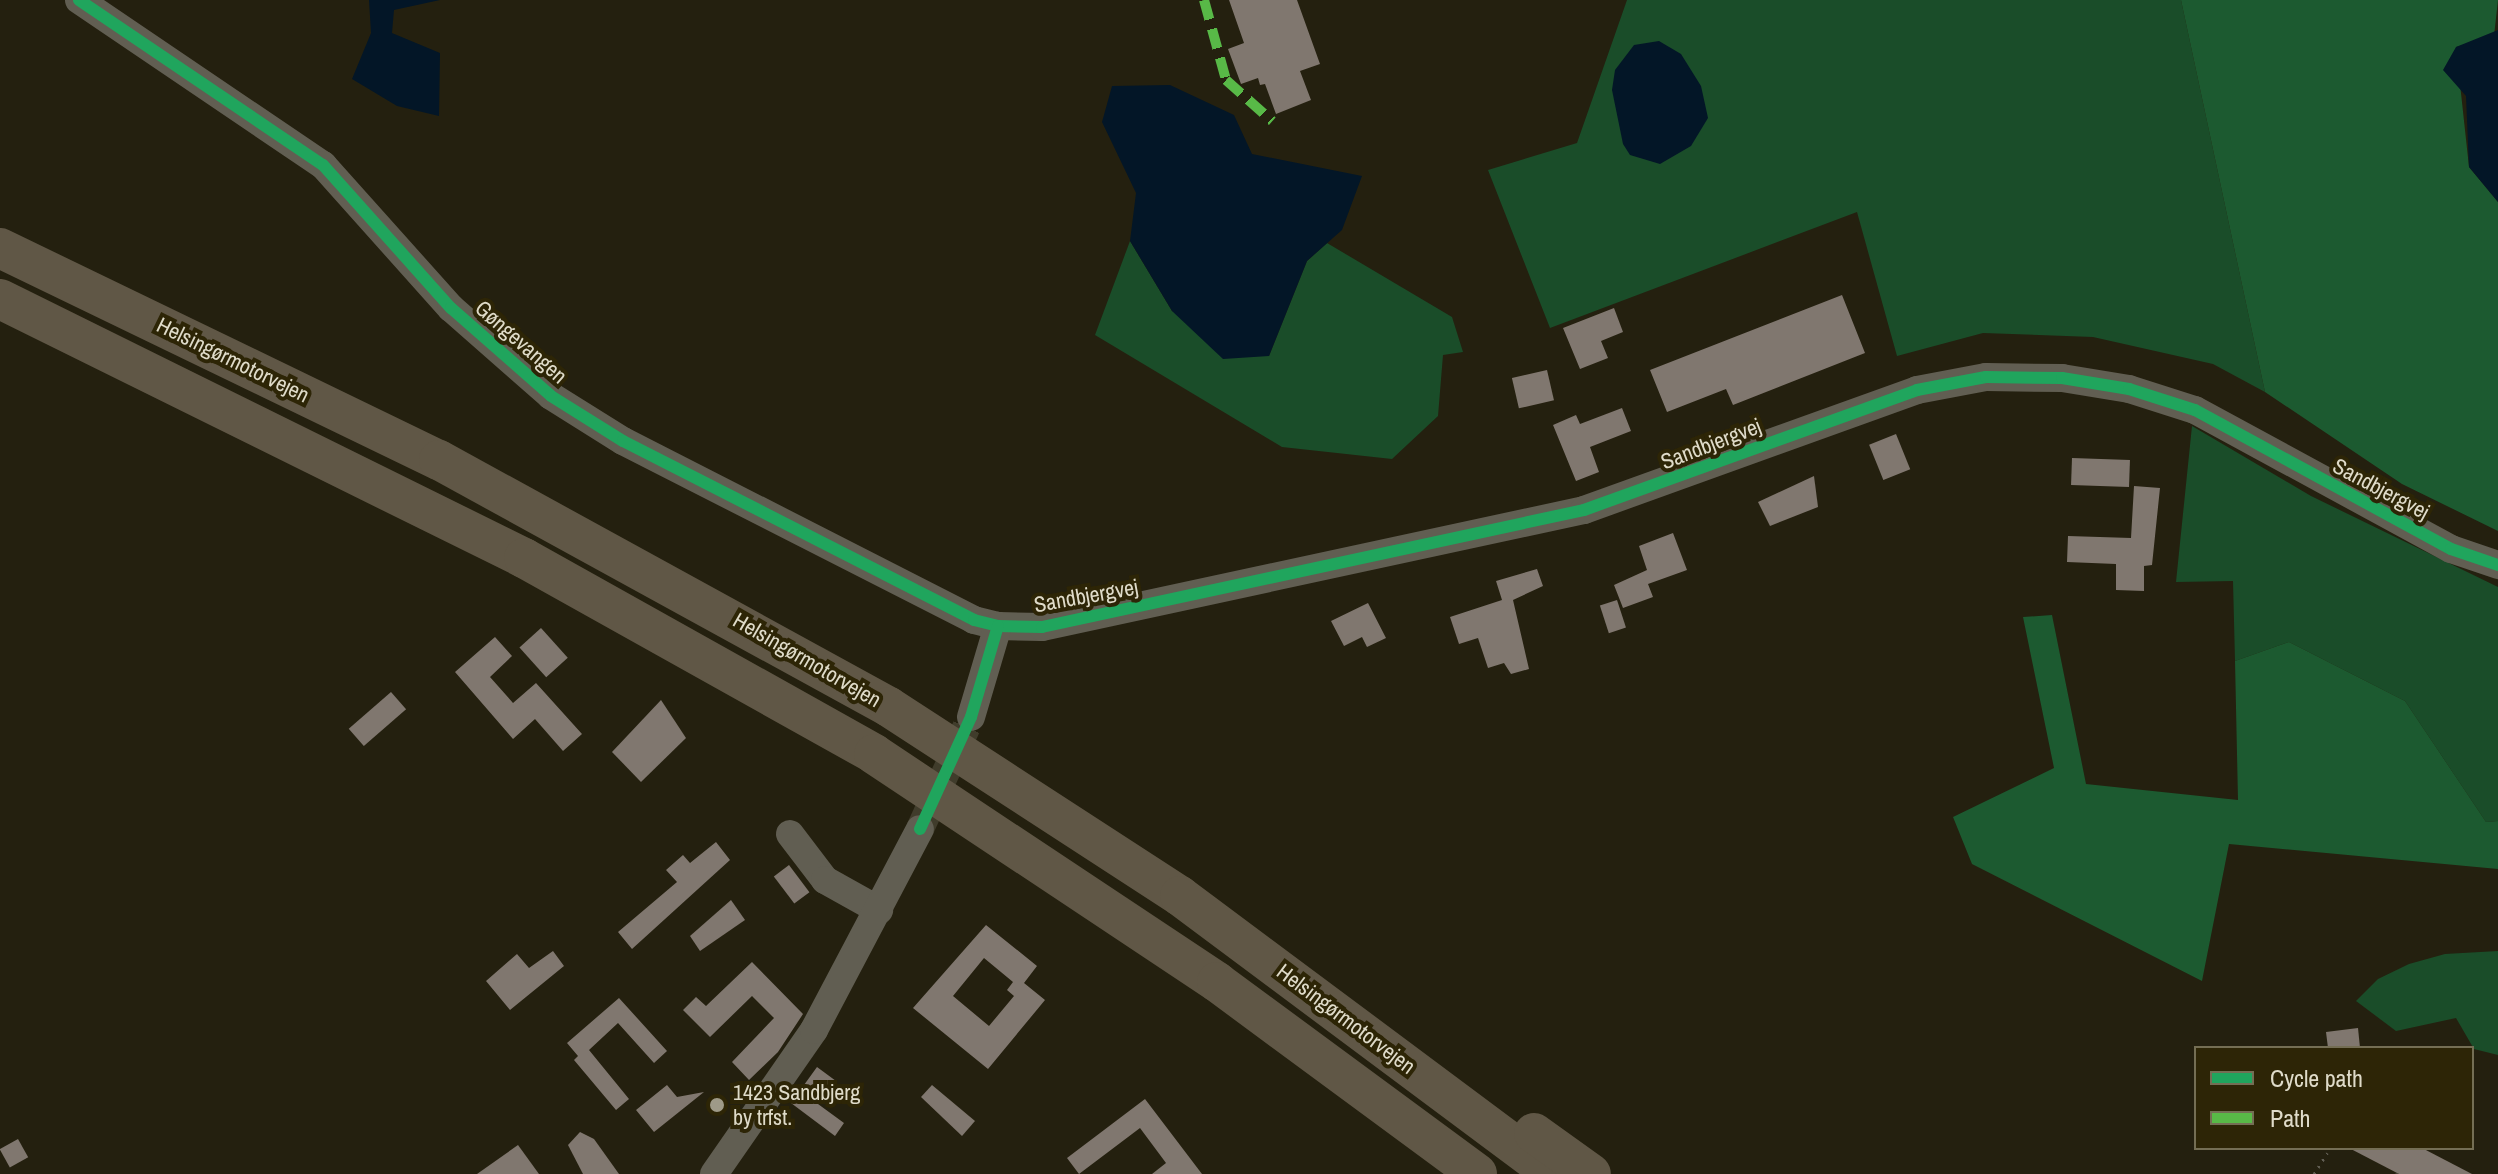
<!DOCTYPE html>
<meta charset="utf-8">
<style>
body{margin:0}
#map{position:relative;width:2498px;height:1174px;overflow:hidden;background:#24200f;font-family:"Archivo Narrow",sans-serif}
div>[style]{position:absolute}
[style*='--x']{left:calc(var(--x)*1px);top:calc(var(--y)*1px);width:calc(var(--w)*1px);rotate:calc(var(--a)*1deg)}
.green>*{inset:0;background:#1a4d29}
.forest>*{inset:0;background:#1c5a30}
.water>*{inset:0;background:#031627}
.building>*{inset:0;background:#80776f;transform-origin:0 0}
.minor-tunnel>*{height:28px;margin-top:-14px;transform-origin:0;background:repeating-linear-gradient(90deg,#403c2b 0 28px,transparent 0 42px)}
.path>*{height:3px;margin-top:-1.5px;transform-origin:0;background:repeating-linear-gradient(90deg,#605d52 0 2px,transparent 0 8px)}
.minor>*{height:28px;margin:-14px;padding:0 14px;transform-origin:14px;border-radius:14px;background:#615e52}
.highway>*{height:40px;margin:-20px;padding:0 20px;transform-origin:20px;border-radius:20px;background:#605746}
.quiet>*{height:10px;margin-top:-5px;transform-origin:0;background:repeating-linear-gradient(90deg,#58b947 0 20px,transparent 0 30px)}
.cycleway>*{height:12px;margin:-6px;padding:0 6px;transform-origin:6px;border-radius:6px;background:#20a55d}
.dots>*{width:22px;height:22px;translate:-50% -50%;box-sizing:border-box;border:4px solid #2d2506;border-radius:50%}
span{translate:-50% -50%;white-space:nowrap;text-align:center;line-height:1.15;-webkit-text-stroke:8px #2d2506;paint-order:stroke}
.street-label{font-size:22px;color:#dfdbc9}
.poi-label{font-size:22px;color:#dfdbc9}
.left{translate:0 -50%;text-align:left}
.legend{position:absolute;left:2194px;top:1046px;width:280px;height:104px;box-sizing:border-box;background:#2d2506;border:2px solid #746e54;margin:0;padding:10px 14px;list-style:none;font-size:24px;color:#dfdbc9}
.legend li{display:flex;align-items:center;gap:16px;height:40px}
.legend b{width:40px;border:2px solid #746e54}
</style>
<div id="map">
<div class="green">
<i style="clip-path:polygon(1627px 0,2181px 0,2265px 392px,2213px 364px,2093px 337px,1983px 333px,1897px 356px,1857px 212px,1550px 328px,1488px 170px,1577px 143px)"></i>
<i style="clip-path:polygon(1130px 241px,1172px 311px,1269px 356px,1307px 261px,1327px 243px,1452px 317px,1463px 352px,1443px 355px,1438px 416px,1392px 459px,1282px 447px,1095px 335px)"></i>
<i style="clip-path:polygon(2192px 426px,2311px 496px,2498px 587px,2498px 821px,2486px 822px,2405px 701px,2289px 642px,2235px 661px,2233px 581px,2176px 582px)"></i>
<i style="clip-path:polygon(2498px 951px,2498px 1055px,2474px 1049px,2456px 1018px,2396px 1031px,2356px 1001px,2378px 979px,2409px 964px,2445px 954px)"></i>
</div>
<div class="forest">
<i style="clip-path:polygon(2181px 0,2498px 0,2494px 36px,2456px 47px,2469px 167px,2498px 202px,2498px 531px,2402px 484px,2265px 392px)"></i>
<i style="clip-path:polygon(2052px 615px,2086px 784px,2238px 800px,2235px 661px,2289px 642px,2405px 701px,2486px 822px,2498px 821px,2498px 869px,2229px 844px,2202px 981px,1972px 864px,1953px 817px,2054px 768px,2023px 617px)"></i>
</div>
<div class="water">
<i style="clip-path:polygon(369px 0,440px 0,394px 10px,392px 33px,440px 53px,439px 116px,397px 106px,352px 79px,371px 33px)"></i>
<i style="clip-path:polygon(2498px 30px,2498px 202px,2469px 167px,2466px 96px,2443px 70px,2456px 47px)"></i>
<i style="clip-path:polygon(1659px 41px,1681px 54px,1701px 86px,1708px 118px,1691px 146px,1660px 164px,1630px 155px,1623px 144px,1612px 90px,1615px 70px,1634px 45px)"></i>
<i style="clip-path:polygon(1170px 85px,1234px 115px,1252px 154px,1362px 176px,1342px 230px,1307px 261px,1269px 356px,1223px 359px,1172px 311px,1130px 241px,1136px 193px,1102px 122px,1112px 86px)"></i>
</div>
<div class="building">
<i style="clip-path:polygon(1229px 0,1297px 0,1320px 64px,1300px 71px,1311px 100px,1276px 114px,1265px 84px,1260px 85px,1258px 78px,1241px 84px,1228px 49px,1244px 43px)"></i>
<i style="clip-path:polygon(1842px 295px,1865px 353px,1733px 405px,1726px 389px,1667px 412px,1650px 370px)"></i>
<i style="clip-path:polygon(1614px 308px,1623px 332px,1601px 341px,1608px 358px,1580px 369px,1563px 328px)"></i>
<i style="left:1547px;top:370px;width:31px;height:36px;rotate:77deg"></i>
<i style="clip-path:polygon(1622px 408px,1631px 431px,1590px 447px,1599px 472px,1576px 481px,1553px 425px,1576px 415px,1580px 424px)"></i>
<i style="left:1896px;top:434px;width:38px;height:29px;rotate:68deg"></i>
<i style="left:2072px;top:458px;width:58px;height:27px;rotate:2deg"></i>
<i style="clip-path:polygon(1814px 476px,1818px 507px,1770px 526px,1758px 502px)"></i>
<i style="clip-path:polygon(2134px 486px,2160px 488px,2152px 565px,2144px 566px,2144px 591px,2116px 590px,2116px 564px,2067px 562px,2068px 536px,2131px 538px)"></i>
<i style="clip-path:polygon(1673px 533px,1687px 570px,1648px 584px,1653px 597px,1623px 608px,1614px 585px,1647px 570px,1639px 546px)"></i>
<i style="clip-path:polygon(1537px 569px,1543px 586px,1513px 600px,1529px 669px,1511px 674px,1504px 663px,1488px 668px,1478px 638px,1459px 644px,1450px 617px,1502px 600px,1496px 581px)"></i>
<i style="left:1617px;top:600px;width:29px;height:18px;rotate:72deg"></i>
<i style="clip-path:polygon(1368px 603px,1386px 638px,1367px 647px,1362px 637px,1344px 646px,1331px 621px)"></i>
<i style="left:541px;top:628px;width:40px;height:29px;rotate:48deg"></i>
<i style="clip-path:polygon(495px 637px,512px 656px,490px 677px,513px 703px,536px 683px,582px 734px,563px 751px,535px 719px,513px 739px,455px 672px)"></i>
<i style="left:391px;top:692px;width:23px;height:56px;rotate:49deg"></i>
<i style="clip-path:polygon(661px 700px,686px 738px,641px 782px,612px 752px)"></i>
<i style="clip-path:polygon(716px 842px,730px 860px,632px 949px,618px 932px,677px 882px,666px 870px,683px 855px,690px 863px)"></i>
<i style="left:789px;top:865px;width:34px;height:19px;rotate:53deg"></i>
<i style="clip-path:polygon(731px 900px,745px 920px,700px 951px,690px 936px)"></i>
<i style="clip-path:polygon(evenodd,986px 925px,1037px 966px,1024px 983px,1045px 1000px,988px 1069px,913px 1008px,986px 925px,984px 958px,1013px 982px,1007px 990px,1014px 996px,989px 1026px,953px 996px,984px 958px)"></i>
<i style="clip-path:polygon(553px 951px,564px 966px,510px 1010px,486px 981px,517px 954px,529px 968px)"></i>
<i style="clip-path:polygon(752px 962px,803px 1014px,778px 1052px,749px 1080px,732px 1062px,774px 1018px,752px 996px,710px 1037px,683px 1010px,696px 997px,706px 1006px)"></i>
<i style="clip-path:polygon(619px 998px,667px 1051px,654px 1063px,618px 1023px,589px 1050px,629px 1099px,616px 1110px,574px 1060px,578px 1056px,567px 1043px)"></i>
<i style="clip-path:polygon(2358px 1028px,2360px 1048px,2328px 1048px,2326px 1032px)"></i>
<i style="clip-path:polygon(817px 1067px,836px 1081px,818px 1104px,844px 1123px,835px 1136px,791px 1103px)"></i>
<i style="clip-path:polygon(667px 1085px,677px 1097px,704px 1092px,654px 1132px,636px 1110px)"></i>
<i style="clip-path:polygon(932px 1085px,975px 1121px,962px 1136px,921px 1097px)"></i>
<i style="clip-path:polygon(1145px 1099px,1202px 1174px,1152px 1174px,1166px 1163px,1140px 1128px,1079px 1174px,1067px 1158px)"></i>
<i style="clip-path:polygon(580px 1132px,594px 1139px,619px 1174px,583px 1174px,568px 1145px)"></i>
<i style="left:18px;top:1139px;width:21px;height:21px;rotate:61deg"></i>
<i style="clip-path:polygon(518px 1145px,539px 1174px,477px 1174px)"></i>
<i style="clip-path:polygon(2349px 1148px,2422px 1148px,2472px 1174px,2399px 1174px)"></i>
</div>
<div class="minor-tunnel">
<i style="--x:920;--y:829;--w:123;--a:-65.5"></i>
</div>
<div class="path">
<i style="--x:2314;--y:1174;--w:25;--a:-58"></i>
<i style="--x:2397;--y:1174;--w:1;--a:-90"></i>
</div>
<div class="minor">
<i style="--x:79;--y:0;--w:295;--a:34.1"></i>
<i style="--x:323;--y:165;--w:192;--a:48.2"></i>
<i style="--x:451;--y:308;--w:133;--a:41.3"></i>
<i style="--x:551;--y:396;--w:85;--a:32"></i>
<i style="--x:623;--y:441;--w:394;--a:27"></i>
<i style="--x:974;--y:620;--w:25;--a:14"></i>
<i style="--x:998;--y:626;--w:44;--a:1.3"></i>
<i style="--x:1042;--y:627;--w:554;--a:-12.18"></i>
<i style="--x:1584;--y:510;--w:354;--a:-19.8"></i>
<i style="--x:1917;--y:390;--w:70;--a:-10.7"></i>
<i style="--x:1986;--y:377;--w:76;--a:0.8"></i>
<i style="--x:2062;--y:378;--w:68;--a:9.3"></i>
<i style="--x:2129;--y:389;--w:69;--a:17.7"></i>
<i style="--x:2195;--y:410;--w:291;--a:28.5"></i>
<i style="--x:2451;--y:549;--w:50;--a:18.8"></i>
<i style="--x:971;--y:717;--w:95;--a:-73.5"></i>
<i style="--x:790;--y:834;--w:58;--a:52.7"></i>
<i style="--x:825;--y:880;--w:62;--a:29.1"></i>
<i style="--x:714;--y:1174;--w:175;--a:-55.2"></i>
<i style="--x:814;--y:1030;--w:227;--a:-62.2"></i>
</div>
<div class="highway">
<i style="--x:0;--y:248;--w:488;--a:25.8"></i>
<i style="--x:439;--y:460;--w:513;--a:28.76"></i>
<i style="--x:889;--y:707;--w:347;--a:33"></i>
<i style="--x:1180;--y:896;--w:465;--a:36.7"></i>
<i style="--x:0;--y:299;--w:585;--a:26.3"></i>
<i style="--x:524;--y:558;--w:401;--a:29.2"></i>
<i style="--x:874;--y:754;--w:412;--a:33.6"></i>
<i style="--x:1217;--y:982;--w:323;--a:36.4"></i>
<i style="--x:1534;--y:1133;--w:70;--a:35.7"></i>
</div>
<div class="quiet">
<i style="--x:1204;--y:0;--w:83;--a:74.6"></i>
<i style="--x:1226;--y:80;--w:62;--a:41.7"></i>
</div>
<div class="cycleway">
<i style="--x:79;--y:0;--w:295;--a:34.1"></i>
<i style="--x:323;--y:165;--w:192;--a:48.2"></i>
<i style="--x:451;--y:308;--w:133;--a:41.3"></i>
<i style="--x:551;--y:396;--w:85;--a:32"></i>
<i style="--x:623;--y:441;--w:394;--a:27"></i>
<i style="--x:974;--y:620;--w:25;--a:14"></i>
<i style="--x:998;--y:626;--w:44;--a:1.3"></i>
<i style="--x:1042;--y:627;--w:554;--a:-12.18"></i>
<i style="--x:1584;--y:510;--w:354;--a:-19.8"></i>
<i style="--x:1917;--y:390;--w:70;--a:-10.7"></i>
<i style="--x:1986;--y:377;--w:76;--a:0.8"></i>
<i style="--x:2062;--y:378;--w:68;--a:9.3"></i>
<i style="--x:2129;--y:389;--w:69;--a:17.7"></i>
<i style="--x:2195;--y:410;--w:291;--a:28.5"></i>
<i style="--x:2451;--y:549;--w:50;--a:18.8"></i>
<i style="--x:920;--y:829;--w:123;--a:-65.5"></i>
<i style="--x:971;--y:717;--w:95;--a:-73.5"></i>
</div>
<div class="dots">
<i style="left:717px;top:1105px;background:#9e9a88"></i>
</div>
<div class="street-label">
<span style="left:521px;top:342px;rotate:41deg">Gøngevangen</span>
<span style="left:233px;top:360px;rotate:26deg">Helsingørmotorvejen</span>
<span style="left:1711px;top:444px;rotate:-21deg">Sandbjergvej</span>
<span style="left:2381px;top:489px;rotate:28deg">Sandbjergvej</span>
<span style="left:1086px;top:596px;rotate:-10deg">Sandbjergvej</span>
<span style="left:807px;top:660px;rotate:30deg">Helsingørmotorvejen</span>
<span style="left:1346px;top:1019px;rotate:37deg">Helsingørmotorvejen</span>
</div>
<div class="poi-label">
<span class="left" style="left:733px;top:1105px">1423 Sandbjerg<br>by trfst.</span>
</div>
<ul class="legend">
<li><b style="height:10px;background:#20a55d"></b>Cycle path</li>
<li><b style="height:10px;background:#58b947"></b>Path</li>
</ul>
</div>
